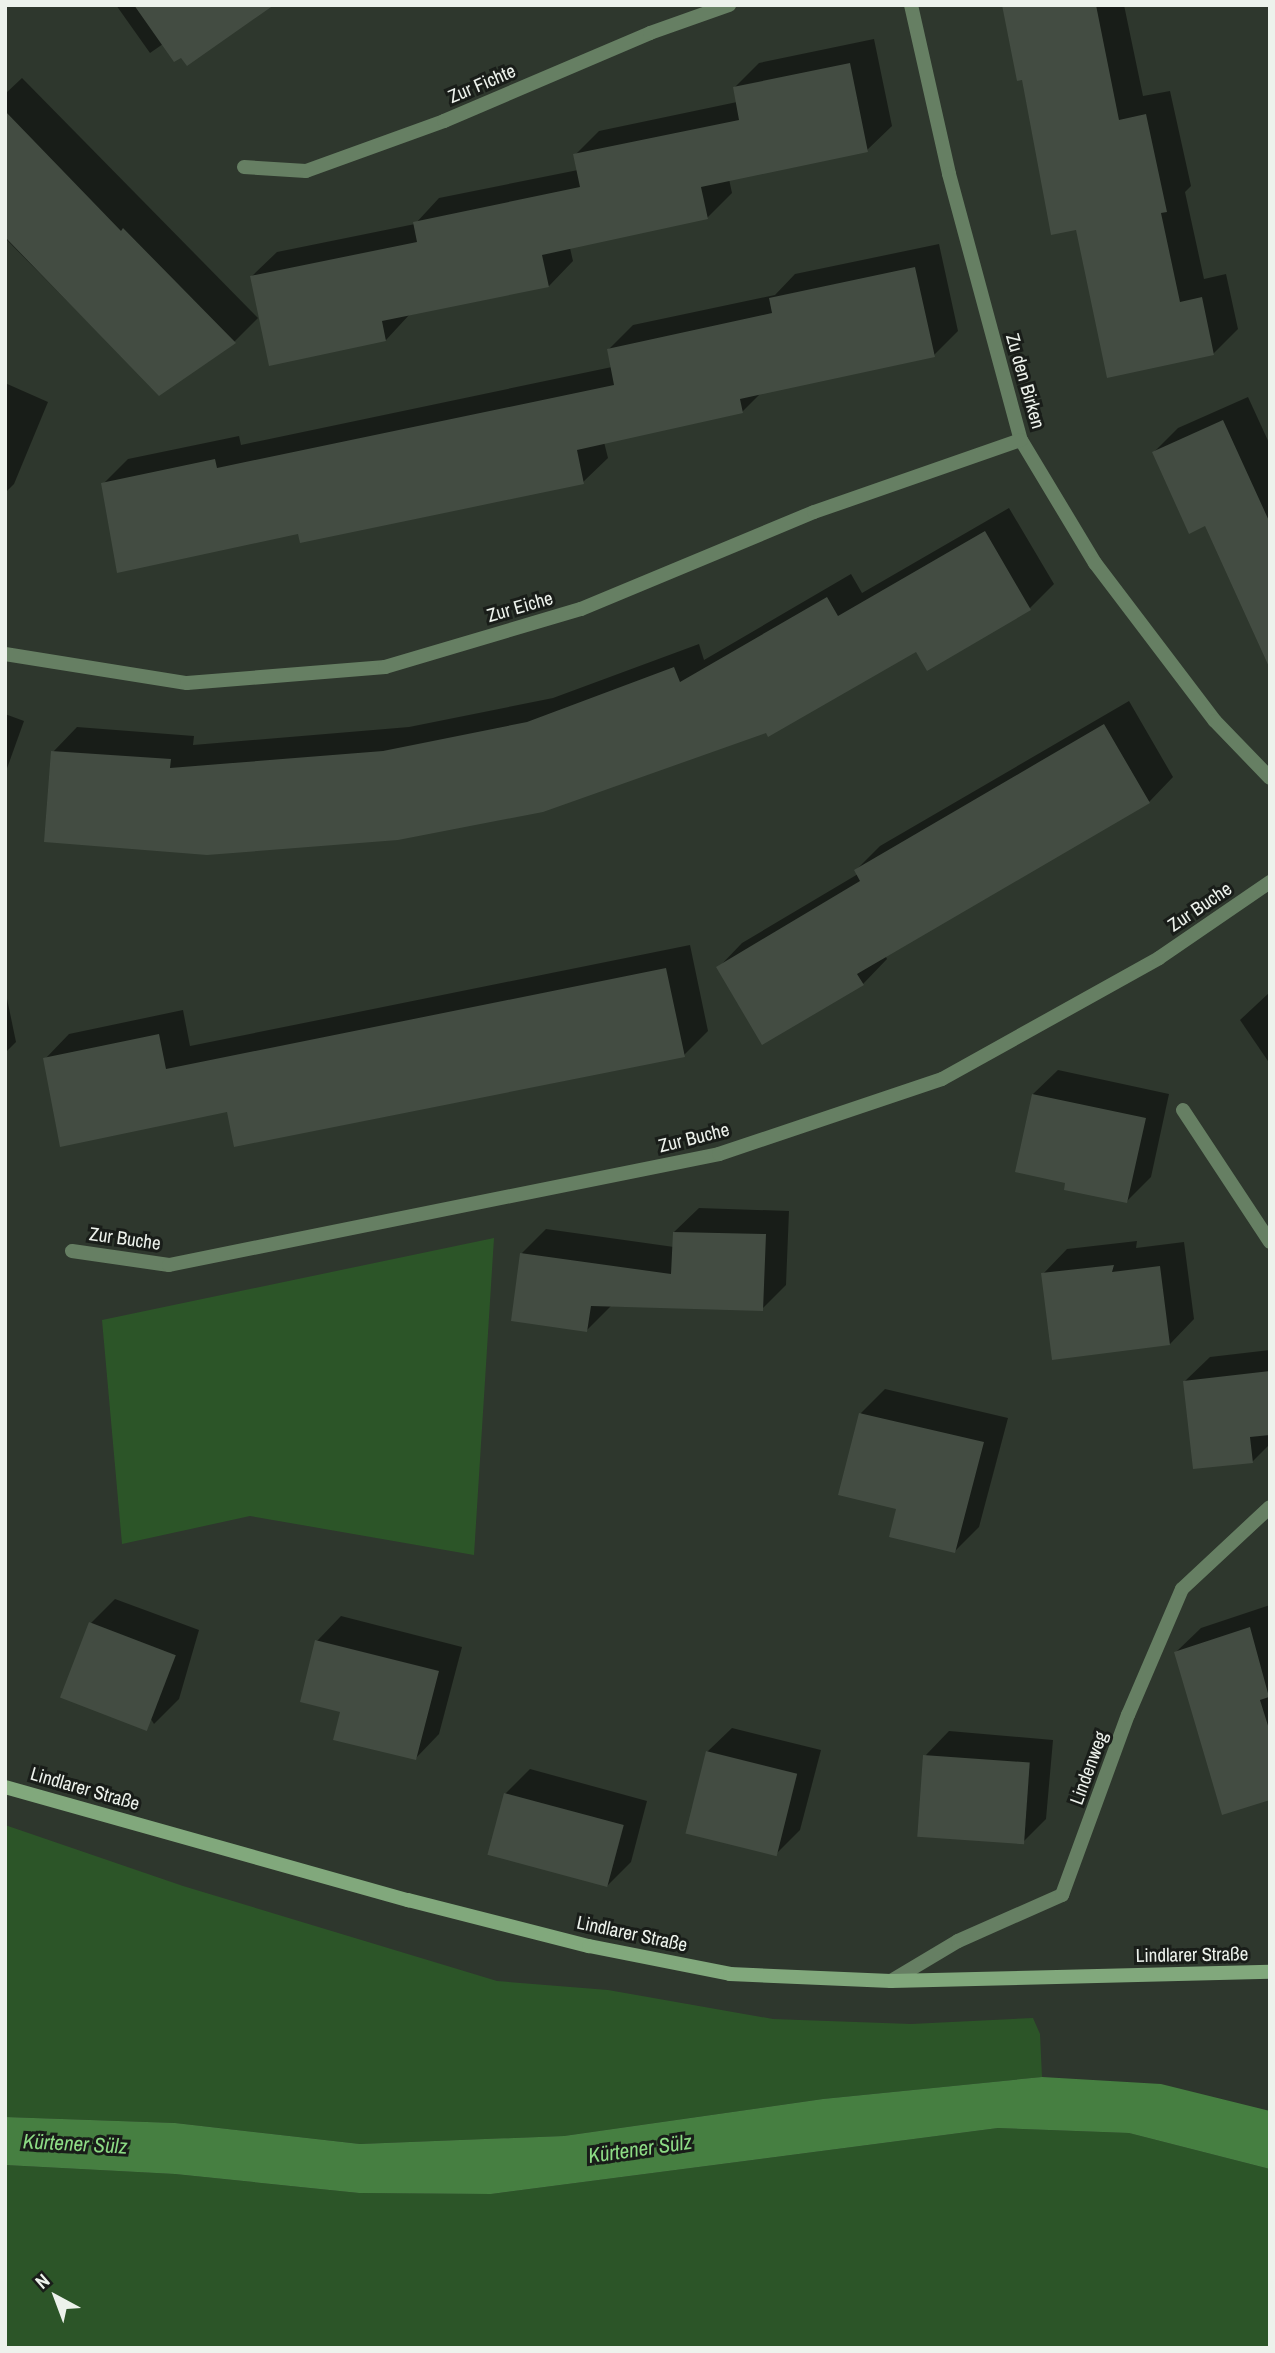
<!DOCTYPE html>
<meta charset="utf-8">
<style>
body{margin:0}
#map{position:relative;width:1275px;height:2353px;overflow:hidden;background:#2e372d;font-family:"Archivo Narrow",sans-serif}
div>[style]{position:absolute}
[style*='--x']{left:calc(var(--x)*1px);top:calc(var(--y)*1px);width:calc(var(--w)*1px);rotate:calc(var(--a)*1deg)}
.green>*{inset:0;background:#2c5528}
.water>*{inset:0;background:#467f41}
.shadow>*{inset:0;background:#0007}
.building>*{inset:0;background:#434c42;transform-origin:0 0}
.minor>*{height:14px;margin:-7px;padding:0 7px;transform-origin:7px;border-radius:7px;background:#667f63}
.secondary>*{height:14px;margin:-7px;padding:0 7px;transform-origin:7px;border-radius:7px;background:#81a87c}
span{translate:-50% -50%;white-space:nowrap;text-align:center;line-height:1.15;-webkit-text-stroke:6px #191d19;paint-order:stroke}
.street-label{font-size:19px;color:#edf2ec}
.water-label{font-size:21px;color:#8ddc85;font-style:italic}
.frame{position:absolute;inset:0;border:7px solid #edf2ec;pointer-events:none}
.north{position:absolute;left:21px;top:2262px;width:70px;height:70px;-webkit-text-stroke:5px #191d19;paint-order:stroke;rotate:319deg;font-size:19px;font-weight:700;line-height:28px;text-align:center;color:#edf2ec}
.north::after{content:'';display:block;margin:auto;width:24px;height:32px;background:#edf2ec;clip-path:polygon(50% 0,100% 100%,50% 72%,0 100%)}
</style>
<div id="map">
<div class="green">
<i style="clip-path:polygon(494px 1238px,474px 1555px,250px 1516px,122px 1544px,102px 1320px)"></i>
<i style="clip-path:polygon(5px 1825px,183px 1886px,497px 1981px,608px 1990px,773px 2019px,911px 2024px,1033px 2018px,1040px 2034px,1042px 2077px,823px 2099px,564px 2136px,360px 2144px,175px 2123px,5px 2117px)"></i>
<i style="clip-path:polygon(998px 2128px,1129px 2133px,1270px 2169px,1270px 2348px,5px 2348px,5px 2165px,175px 2174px,359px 2193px,491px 2194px)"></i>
</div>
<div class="water">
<i style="clip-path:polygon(1042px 2077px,1161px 2084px,1270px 2111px,1270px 2169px,1129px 2133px,998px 2128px,491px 2194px,359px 2193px,175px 2174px,5px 2165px,5px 2117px,175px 2123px,360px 2144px,564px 2136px,823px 2099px)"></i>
</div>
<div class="shadow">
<i style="clip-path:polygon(116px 5px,271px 5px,182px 56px,163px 44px,150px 53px)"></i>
<i style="clip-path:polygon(1004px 5px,1124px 5px,1143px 96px,1170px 91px,1191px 186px,1185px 192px,1204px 279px,1226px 274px,1238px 329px,1213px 354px,1077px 228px,1024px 78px)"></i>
<i style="clip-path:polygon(874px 39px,892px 126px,867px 150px,729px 179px,732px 193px,707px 218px,570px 248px,573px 261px,549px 286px,410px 314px,386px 340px,252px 276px,277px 252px,415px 224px,439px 198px,578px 170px,575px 155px,599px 131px,737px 102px,735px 87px,759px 63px)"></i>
<i style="clip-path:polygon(22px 78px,258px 318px,234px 342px,159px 394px,5px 238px,5px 94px)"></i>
<i style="clip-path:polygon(939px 244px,958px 331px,934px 355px,762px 392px,742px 412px,604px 442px,608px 458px,583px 482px,300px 532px,103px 484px,128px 459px,239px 436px,241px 445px,612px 367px,609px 349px,633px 325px,775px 295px,795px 274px)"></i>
<i style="clip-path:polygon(5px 383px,48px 402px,14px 484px,5px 493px)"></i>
<i style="clip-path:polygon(1248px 397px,1270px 445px,1270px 606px,1154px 452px,1178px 428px)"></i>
<i style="clip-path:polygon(1009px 508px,1054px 584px,1029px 609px,917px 650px,767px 731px,398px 839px,53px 752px,77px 727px,194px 736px,193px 745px,409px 727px,553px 698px,699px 644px,704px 660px,851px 574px,862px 593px)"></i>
<i style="clip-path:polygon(1129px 701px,1173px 777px,1149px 802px,885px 955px,887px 959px,863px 984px,718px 968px,742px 943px,858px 874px,856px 870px,880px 846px)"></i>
<i style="clip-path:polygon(5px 714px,24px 721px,5px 774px)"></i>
<i style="clip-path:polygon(690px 945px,708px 1031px,684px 1055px,228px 1110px,45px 1059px,69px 1034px,183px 1010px,190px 1046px)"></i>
<i style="clip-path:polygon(5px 989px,16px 1042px,5px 1053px)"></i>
<i style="clip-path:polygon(1270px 992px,1270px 1064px,1240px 1020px)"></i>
<i style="clip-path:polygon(1058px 1070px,1169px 1094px,1151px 1177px,1127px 1201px,1067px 1182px,1033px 1094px)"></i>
<i style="clip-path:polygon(699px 1208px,789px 1211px,786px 1285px,762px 1309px,611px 1306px,587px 1330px,522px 1253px,546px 1229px,674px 1247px,674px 1232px)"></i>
<i style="clip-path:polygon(1137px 1241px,1136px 1248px,1184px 1242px,1194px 1319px,1170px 1344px,1043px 1274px,1067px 1249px)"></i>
<i style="clip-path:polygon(1270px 1350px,1270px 1444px,1252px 1462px,1185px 1381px,1210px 1357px)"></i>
<i style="clip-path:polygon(885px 1389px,1008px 1418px,979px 1527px,955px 1551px,898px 1508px,861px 1413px)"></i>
<i style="clip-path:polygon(115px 1599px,199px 1630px,179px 1699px,154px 1724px,91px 1623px)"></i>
<i style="clip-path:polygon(1270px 1605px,1270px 1798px,1176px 1652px,1201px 1628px)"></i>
<i style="clip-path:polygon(341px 1616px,462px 1647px,439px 1734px,415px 1759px,342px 1711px,317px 1641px)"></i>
<i style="clip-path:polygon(732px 1728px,821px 1750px,800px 1830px,776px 1854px,707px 1752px)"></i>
<i style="clip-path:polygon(949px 1731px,1053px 1740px,1046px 1819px,1022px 1843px,925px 1756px)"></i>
<i style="clip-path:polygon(530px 1769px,647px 1801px,631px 1862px,607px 1886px,505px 1794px)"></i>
</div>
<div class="building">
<i style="clip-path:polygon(134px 5px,274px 5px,187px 66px,181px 58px,174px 62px)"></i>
<i style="clip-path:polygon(1002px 5px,1096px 5px,1119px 120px,1146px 114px,1167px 212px,1161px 213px,1180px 302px,1202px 297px,1214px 355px,1107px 378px,1076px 230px,1051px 235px,1022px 80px,1017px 81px)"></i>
<i style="clip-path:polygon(850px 63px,868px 152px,701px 187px,708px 219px,542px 255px,549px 287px,382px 321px,386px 341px,269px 366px,250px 276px,417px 242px,413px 222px,580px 187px,573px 154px,739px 120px,733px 87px)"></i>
<i style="clip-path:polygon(5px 111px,121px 231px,123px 228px,236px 343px,159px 396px,5px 237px)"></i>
<i style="clip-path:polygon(915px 267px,935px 357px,740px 399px,743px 413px,577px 450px,584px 484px,300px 543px,298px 534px,117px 573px,101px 483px,215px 459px,217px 468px,614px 385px,607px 349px,772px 313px,769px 298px)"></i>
<i style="clip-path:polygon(1223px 420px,1270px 523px,1270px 669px,1205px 526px,1189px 534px,1152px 452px)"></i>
<i style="clip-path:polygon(985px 531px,1031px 610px,927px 671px,916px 652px,768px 737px,766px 733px,543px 812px,398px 840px,207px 855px,44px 842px,51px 751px,171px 759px,170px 768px,383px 751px,527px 722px,674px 667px,680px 682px,827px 597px,838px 616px)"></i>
<i style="clip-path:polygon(1104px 724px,1150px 803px,857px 974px,864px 985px,762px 1045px,716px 967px,860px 881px,854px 870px)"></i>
<i style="clip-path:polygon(666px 968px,685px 1057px,234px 1147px,227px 1112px,60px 1147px,43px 1058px,159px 1034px,166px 1069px)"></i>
<i style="clip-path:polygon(1032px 1094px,1146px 1118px,1127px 1203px,1064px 1190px,1065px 1183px,1015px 1172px)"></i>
<i style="clip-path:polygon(673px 1232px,766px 1234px,763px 1311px,591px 1306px,587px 1332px,511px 1321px,520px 1253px,671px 1274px)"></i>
<i style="clip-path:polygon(1114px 1265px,1112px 1272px,1160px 1266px,1170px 1345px,1052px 1360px,1041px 1273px)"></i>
<i style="clip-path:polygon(1270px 1371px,1270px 1435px,1250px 1437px,1253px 1463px,1193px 1469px,1183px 1381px)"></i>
<i style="clip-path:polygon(859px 1413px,984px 1442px,955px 1553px,889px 1537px,896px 1509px,838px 1495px)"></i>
<i style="left:89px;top:1622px;width:93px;height:81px;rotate:21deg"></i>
<i style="clip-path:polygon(1250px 1627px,1269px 1697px,1260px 1700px,1270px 1732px,1270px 1800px,1222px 1815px,1174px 1652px)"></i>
<i style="clip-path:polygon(315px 1640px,439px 1671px,416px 1760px,333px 1740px,340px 1712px,300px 1702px)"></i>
<i style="left:706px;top:1751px;width:94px;height:85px;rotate:14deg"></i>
<i style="left:923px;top:1755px;width:107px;height:82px;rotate:4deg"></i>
<i style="left:504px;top:1793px;width:124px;height:64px;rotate:15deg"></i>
</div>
<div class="minor">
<i style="--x:911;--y:5;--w:173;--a:77.3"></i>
<i style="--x:949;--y:174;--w:276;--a:74.9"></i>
<i style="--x:1021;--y:440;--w:144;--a:59"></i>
<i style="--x:1095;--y:563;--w:198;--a:52.8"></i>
<i style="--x:1215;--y:721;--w:79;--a:46"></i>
<i style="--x:244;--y:167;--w:62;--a:3.7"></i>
<i style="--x:306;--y:171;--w:147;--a:-19.9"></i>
<i style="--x:444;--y:121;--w:224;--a:-23.1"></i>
<i style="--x:650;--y:33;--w:84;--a:-19.5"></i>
<i style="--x:5;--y:654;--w:184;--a:9.1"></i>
<i style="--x:187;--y:683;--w:199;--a:-4.6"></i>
<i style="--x:385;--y:667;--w:204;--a:-16.5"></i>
<i style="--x:581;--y:609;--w:252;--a:-22.6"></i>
<i style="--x:814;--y:512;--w:219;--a:-19.2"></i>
<i style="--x:1183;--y:1110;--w:158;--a:56.6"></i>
<i style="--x:72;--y:1251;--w:98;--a:8.2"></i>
<i style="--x:169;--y:1265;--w:561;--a:-11.41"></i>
<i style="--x:719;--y:1154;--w:235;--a:-18.6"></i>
<i style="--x:942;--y:1079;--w:248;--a:-29.1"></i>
<i style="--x:1159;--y:958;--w:135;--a:-34.4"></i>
<i style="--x:891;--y:1981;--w:78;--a:-30.8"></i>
<i style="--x:958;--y:1941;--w:114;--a:-23.9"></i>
<i style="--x:1062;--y:1895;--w:192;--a:-69.9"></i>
<i style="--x:1128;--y:1715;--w:137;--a:-66.8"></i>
<i style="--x:1182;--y:1589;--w:120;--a:-43"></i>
</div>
<div class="secondary">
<i style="--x:5;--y:1787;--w:419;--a:15.7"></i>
<i style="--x:408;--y:1900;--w:187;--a:14.3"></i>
<i style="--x:589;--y:1946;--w:144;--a:11.2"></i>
<i style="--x:730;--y:1974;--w:161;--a:2.5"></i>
<i style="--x:891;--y:1981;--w:379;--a:-1.4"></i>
</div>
<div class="street-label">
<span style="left:482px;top:84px;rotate:-23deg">Zur Fichte</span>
<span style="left:1025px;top:381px;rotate:74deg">Zu den Birken</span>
<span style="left:520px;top:607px;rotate:-16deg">Zur Eiche</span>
<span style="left:1200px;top:907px;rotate:-34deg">Zur Buche</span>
<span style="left:694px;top:1138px;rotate:-14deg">Zur Buche</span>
<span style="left:125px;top:1239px;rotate:8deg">Zur Buche</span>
<span style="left:1089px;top:1768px;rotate:-70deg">Lindenweg</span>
<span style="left:85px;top:1789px;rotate:16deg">Lindlarer Straße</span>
<span style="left:632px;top:1934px;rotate:12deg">Lindlarer Straße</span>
<span style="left:1192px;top:1955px;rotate:-1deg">Lindlarer Straße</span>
</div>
<div class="water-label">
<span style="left:75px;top:2144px;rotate:3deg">Kürtener Sülz</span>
<span style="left:640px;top:2149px;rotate:-8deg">Kürtener Sülz</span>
</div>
<div class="frame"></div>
<div class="north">N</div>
</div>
